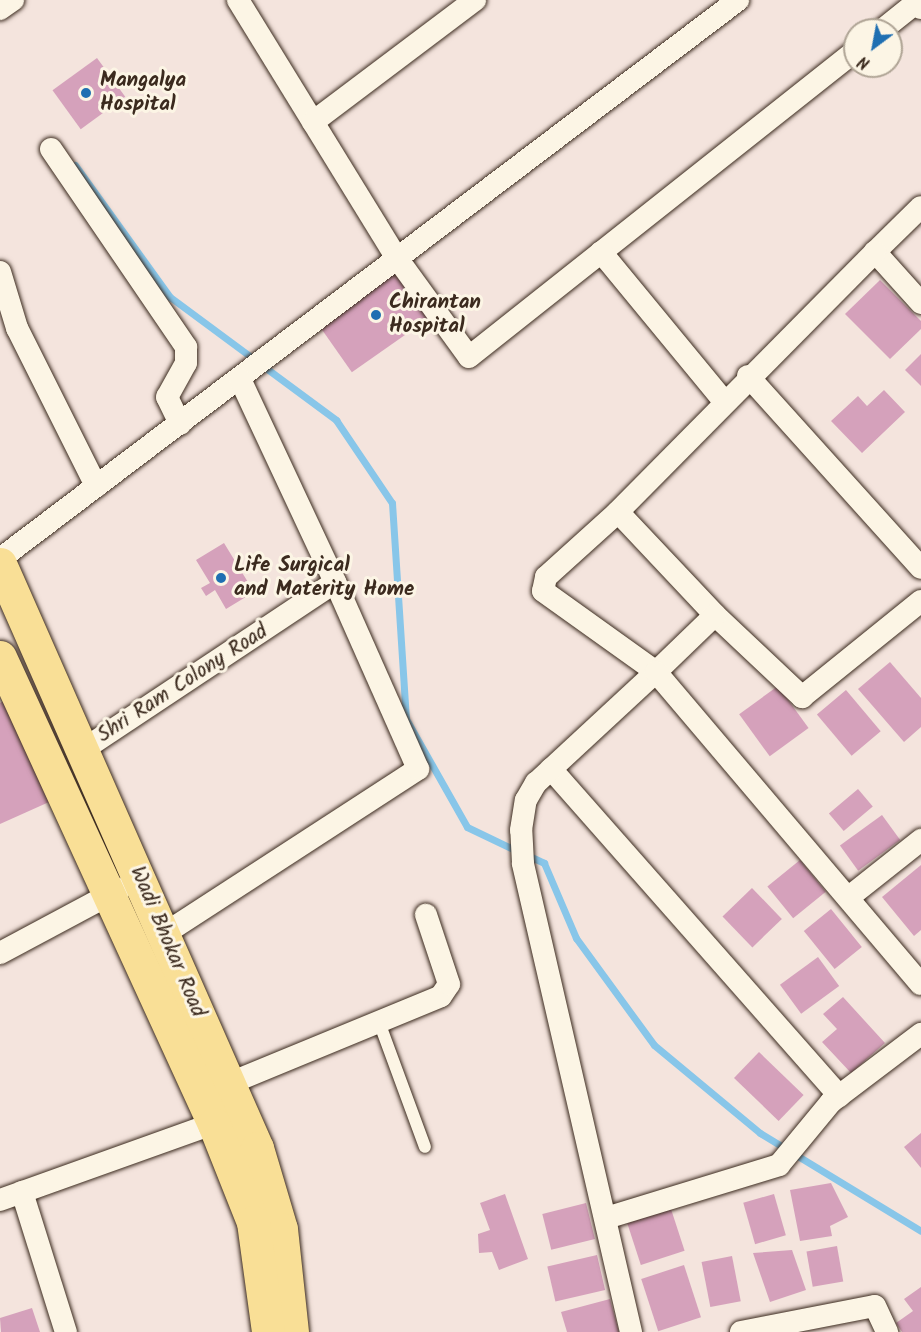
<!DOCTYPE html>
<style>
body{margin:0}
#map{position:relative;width:921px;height:1332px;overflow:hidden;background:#f4e4dd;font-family:Kalam,sans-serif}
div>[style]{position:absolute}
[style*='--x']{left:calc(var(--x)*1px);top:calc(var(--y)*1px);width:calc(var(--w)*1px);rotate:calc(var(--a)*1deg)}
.stream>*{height:7px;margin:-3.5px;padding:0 3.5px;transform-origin:3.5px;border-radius:3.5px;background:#88c6e9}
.building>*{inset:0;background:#d5a1bb;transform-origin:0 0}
.roads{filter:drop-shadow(0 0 2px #3b2a1e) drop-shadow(0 0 2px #3b2a1e)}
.lane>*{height:12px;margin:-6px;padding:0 6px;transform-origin:6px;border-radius:6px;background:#fcf5e5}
.street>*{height:22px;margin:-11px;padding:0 11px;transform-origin:11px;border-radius:11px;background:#fcf5e5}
.primary>*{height:33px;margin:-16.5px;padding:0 16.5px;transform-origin:16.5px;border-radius:16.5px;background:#f9df96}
.dots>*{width:16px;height:16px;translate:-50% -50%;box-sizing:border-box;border:3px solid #fcf5e5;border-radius:50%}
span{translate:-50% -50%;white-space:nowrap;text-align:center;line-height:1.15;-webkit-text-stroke:6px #fcf5e5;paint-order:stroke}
.poi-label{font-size:21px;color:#3b2a1e;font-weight:700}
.left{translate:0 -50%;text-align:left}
.street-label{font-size:21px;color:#3b2a1e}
.north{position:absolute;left:843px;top:18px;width:60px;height:60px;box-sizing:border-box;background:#fcf5e5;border:2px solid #afa495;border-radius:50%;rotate:212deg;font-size:16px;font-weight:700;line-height:24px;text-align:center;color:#3b2a1e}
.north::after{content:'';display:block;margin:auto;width:21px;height:27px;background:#1f6fb2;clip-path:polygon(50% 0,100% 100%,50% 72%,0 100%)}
</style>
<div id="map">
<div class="stream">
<i style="--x:75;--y:165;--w:163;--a:54.3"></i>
<i style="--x:170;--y:297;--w:207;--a:36.5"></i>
<i style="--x:336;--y:420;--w:100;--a:56"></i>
<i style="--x:392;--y:503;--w:216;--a:86.3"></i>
<i style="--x:406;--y:719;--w:124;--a:60.5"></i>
<i style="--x:467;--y:827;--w:55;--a:25.6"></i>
<i style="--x:527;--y:855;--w:19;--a:25"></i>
<i style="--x:544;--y:863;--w:82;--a:66.9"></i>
<i style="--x:576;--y:938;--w:132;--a:53.9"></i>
<i style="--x:654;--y:1045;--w:138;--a:39.7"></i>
<i style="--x:760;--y:1133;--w:188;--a:31.3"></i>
</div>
<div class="building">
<i style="left:97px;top:58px;width:48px;height:55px;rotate:54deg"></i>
<i style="left:395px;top:270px;width:59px;height:94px;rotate:55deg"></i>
<i style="clip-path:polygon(880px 280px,921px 321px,921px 329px,890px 359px,845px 314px)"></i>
<i style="clip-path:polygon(921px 354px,921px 386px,905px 370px)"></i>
<i style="clip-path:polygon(884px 390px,905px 412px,862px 453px,831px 421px,858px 396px,867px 406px)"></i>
<i style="clip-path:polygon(224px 543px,254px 592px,226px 609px,215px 590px,206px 596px,201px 588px,210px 583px,196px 560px)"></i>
<i style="clip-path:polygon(890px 662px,921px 698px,921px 727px,904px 742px,858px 689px)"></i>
<i style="left:778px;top:686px;width:52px;height:48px;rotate:54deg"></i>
<i style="left:846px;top:690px;width:54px;height:38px;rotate:50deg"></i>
<i style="clip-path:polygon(12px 697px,58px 798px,0 824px,0 703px)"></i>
<i style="left:858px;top:789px;width:23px;height:38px;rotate:50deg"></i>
<i style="left:882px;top:815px;width:31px;height:52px;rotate:54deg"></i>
<i style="left:800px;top:860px;width:41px;height:42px;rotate:51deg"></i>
<i style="clip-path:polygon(921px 865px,921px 930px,914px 936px,882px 897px)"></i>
<i style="left:752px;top:888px;width:43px;height:41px;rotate:46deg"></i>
<i style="left:831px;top:909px;width:49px;height:35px;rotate:51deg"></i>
<i style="left:818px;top:957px;width:36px;height:47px;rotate:54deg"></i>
<i style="clip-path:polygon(843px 997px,885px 1043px,851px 1073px,822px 1042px,837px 1029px,823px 1014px)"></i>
<i style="left:759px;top:1052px;width:62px;height:36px;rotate:44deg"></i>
<i style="clip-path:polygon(921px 1133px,921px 1168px,904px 1147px)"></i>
<i style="clip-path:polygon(831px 1183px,848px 1217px,830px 1226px,832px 1236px,800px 1241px,790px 1190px)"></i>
<i style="clip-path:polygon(505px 1194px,528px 1259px,499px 1270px,492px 1252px,479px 1253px,478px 1234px,490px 1230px,480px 1203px)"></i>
<i style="left:774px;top:1194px;width:43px;height:32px;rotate:74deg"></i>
<i style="left:586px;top:1203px;width:37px;height:45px;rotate:76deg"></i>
<i style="left:671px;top:1209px;width:44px;height:46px;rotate:72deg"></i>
<i style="left:837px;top:1246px;width:36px;height:31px;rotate:80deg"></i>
<i style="clip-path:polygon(792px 1250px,806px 1290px,770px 1302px,753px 1253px)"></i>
<i style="left:597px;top:1255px;width:36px;height:51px;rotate:77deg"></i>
<i style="left:732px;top:1256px;width:46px;height:31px;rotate:79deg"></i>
<i style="left:684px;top:1265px;width:55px;height:45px;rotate:72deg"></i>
<i style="clip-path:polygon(921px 1287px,921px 1332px,902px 1332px,896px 1323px,913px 1311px,904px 1299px)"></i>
<i style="clip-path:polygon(610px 1299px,619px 1332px,567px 1332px,561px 1312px)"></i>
<i style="clip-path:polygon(32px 1308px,40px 1332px,1px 1332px,0 1318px)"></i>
</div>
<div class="roads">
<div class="lane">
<i style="--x:379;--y:1022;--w:133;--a:69.8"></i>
</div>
<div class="street">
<i style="--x:238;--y:0;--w:303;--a:58.4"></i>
<i style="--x:397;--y:258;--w:122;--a:54"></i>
<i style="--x:469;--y:357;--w:493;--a:-38.4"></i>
<i style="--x:0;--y:9;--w:16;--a:-35"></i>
<i style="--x:882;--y:30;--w:43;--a:-38.5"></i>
<i style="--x:916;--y:3;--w:7;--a:45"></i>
<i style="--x:313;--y:122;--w:203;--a:-37"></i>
<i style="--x:51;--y:149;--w:240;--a:55.7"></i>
<i style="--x:186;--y:347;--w:16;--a:90"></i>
<i style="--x:186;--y:363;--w:39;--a:119"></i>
<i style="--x:167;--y:397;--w:30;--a:64"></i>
<i style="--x:601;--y:252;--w:193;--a:50.5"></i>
<i style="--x:875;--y:252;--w:64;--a:-44.4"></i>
<i style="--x:0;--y:272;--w:59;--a:73.1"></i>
<i style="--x:17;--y:328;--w:177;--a:63.4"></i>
<i style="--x:921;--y:303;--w:69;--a:-132"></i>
<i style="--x:875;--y:252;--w:366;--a:134.7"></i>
<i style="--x:618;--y:512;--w:141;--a:46.7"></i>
<i style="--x:715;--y:615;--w:120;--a:43.3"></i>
<i style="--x:802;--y:697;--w:153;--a:-38.9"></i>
<i style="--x:748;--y:376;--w:258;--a:48"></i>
<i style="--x:618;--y:512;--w:97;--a:137.9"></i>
<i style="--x:546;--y:577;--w:14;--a:102"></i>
<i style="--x:543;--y:591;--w:139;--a:35.6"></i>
<i style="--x:656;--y:672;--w:82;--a:-44"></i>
<i style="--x:0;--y:559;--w:926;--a:-37.14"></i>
<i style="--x:84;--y:749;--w:301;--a:-33.6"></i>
<i style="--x:335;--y:582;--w:224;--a:-115.1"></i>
<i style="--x:551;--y:769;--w:436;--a:48.6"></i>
<i style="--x:849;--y:897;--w:92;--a:-38.4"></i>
<i style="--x:164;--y:934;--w:303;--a:-33"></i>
<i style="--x:418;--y:769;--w:205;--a:-113.9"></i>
<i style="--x:0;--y:953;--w:136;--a:-28.1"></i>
<i style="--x:228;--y:1084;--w:230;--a:-22.4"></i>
<i style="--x:441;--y:996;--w:14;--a:-56"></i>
<i style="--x:449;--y:984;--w:73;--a:-108.4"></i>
<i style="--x:22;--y:1192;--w:147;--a:72.6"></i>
<i style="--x:0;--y:1200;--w:240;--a:-19.7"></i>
<i style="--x:606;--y:1218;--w:181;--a:-17"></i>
<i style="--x:779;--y:1165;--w:82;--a:-50.5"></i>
<i style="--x:831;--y:1102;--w:113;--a:-37.1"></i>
<i style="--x:631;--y:1332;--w:481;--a:-103"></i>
<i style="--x:523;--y:863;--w:33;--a:-93"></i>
<i style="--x:521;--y:830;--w:30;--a:-81"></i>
<i style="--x:526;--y:800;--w:20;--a:-60"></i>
<i style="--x:536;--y:783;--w:163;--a:-42.8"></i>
<i style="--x:656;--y:672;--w:409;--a:49.7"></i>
<i style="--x:741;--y:1332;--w:136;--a:-11"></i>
<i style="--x:875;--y:1306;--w:29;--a:65"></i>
</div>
<div class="primary">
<i style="--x:0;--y:564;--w:638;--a:66.25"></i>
<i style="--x:257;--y:1148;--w:84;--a:73.5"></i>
<i style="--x:281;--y:1229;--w:104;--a:83.9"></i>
<i style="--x:0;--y:657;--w:514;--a:65.38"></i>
<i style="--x:214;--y:1124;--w:105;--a:68.3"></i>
<i style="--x:253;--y:1222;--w:111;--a:82.2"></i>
</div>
</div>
<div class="dots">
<i style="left:86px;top:93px;background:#1f6fb2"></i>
<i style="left:376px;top:315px;background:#1f6fb2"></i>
<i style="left:221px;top:578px;background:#1f6fb2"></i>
</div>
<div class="poi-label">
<span class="left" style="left:100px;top:93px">Mangalya<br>Hospital</span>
<span class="left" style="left:389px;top:315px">Chirantan<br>Hospital</span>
<span class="left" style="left:234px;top:578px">Life Surgical<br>and Materity Home</span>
</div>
<div class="street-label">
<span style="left:183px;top:684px;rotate:-33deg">Shri Ram Colony Road</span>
<span style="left:167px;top:942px;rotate:67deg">Wadi Bhokar Road</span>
</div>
<div class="north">N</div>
</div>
